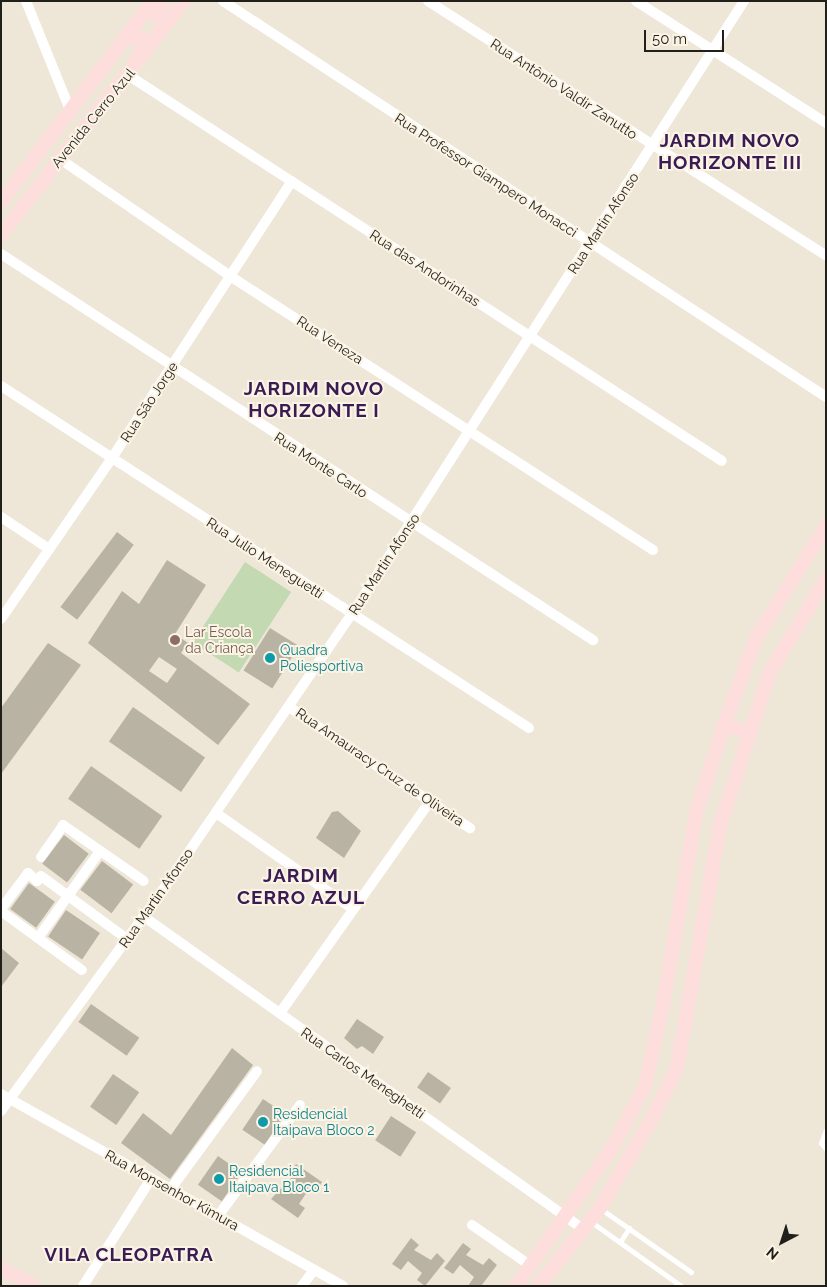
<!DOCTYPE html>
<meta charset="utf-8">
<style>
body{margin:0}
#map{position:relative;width:827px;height:1287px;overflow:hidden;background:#eee7d8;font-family:Raleway,sans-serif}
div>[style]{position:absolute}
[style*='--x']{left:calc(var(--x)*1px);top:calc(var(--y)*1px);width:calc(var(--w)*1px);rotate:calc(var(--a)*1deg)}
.green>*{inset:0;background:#c3d9b2;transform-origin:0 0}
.building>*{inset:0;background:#b9b3a4;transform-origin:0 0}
.service>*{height:5px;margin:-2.5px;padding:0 2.5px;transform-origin:2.5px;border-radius:2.5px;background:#fff}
.minor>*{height:10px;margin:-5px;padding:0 5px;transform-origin:5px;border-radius:5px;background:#fff}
.secondary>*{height:14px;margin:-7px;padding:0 7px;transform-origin:7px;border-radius:7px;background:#fedddd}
.dots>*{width:14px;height:14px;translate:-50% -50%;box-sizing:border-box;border:2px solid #fbf4e5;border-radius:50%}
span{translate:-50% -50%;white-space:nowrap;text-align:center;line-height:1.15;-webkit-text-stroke:4px #fbf4e5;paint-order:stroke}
.street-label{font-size:14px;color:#211f19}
.education-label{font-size:14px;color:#785e54}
.left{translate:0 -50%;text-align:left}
.culture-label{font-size:14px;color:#0d838f}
.district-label{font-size:19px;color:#3a1b53;font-weight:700;letter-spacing:1px}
.frame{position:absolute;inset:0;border:2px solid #211f19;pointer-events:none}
.north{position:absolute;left:757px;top:1217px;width:50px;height:50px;-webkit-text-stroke:4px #fbf4e5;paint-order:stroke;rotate:220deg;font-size:14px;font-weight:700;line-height:20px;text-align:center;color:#211f19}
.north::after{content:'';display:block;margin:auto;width:18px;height:22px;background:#211f19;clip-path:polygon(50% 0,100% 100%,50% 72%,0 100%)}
.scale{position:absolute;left:644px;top:30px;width:80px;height:22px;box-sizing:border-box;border:2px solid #211f19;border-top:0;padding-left:6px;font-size:15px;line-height:18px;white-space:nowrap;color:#211f19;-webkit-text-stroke:4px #fbf4e5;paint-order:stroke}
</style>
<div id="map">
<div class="green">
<i style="left:245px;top:562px;width:55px;height:96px;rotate:33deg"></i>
</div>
<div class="building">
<i style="left:117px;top:532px;width:21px;height:94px;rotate:37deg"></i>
<i style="clip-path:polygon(evenodd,167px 560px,206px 585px,175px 634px,188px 643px,181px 653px,250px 704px,218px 745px,88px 643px,122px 591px,139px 604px,167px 560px,159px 657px,177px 669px,167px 683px,149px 671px,159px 657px)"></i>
<i style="left:270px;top:628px;width:34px;height:50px;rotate:32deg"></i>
<i style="clip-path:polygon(48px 643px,81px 665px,1px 774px,1px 708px)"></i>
<i style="left:133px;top:707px;width:88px;height:42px;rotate:35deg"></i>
<i style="left:91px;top:766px;width:87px;height:40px;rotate:35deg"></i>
<i style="clip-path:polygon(338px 811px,361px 831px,344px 858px,316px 838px,332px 812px)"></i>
<i style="left:64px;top:835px;width:31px;height:36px;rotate:37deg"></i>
<i style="left:102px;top:861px;width:39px;height:36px;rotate:37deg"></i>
<i style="left:29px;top:883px;width:32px;height:32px;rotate:36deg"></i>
<i style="left:66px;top:910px;width:41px;height:32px;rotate:34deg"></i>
<i style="clip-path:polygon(1px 948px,19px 963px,1px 987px)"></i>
<i style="left:91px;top:1004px;width:59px;height:22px;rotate:35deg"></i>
<i style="clip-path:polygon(357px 1019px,384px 1037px,373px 1054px,362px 1046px,357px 1049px,344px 1038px)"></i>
<i style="clip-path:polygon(232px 1048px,253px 1065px,170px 1179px,121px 1143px,143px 1113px,171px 1135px)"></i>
<i style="left:428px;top:1072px;width:28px;height:19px;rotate:35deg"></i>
<i style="left:113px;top:1074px;width:32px;height:40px;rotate:35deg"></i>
<i style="left:263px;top:1099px;width:27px;height:37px;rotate:34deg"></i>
<i style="left:391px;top:1116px;width:30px;height:29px;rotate:33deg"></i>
<i style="left:218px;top:1156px;width:29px;height:35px;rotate:35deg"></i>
<i style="clip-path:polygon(296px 1164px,322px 1182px,315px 1193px,309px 1189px,299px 1204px,305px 1208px,298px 1218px,271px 1199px,291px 1178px,288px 1175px)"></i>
<i style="clip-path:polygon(411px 1238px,419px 1245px,414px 1250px,431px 1260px,437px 1253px,445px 1261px,425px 1286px,417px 1280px,422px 1273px,408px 1261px,401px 1270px,392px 1264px)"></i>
<i style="clip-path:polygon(463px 1243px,471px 1249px,466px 1255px,483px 1265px,489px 1258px,497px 1265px,481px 1286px,468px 1286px,474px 1277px,460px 1265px,453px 1274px,444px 1268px)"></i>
</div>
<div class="service">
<i style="--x:826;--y:1130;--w:14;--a:111"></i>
<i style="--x:821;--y:1143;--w:8;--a:50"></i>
<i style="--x:601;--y:1209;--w:110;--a:35"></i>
<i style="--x:590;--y:1221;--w:112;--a:35.5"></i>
<i style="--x:620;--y:1242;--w:17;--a:-57"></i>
</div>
<div class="minor">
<i style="--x:26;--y:1;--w:118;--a:68"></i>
<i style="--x:223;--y:1;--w:721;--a:33.29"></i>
<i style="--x:428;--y:1;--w:473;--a:32.6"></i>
<i style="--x:636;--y:1;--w:226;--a:32.7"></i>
<i style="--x:128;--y:75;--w:708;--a:33.02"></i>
<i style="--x:60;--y:159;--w:206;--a:34.5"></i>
<i style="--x:230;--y:276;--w:504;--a:32.93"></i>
<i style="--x:1;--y:254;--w:707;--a:33.11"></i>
<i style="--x:1;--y:386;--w:629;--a:32.93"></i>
<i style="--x:1;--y:517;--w:58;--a:33.7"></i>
<i style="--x:1;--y:619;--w:196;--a:-55.4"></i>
<i style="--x:112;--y:458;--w:330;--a:-57"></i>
<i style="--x:289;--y:707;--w:218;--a:33.8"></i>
<i style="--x:216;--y:813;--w:167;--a:35"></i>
<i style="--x:41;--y:857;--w:39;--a:-55"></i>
<i style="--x:63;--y:825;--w:98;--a:34.7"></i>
<i style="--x:1;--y:909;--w:45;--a:-53.1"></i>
<i style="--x:28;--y:873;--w:12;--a:42"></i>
<i style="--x:37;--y:881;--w:6;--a:-51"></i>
<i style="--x:41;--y:876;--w:107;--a:36.2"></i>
<i style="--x:1;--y:911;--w:100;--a:36.1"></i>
<i style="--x:143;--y:916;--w:540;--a:35.43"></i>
<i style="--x:38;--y:938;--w:107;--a:-54.5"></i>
<i style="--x:280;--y:1013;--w:260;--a:-54.7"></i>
<i style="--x:1;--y:1094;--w:392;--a:29.3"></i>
<i style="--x:1;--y:1111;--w:273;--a:-53.8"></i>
<i style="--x:162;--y:891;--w:349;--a:-55.6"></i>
<i style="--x:359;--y:603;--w:715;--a:-57.4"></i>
<i style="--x:170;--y:1190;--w:147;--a:-53.8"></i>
<i style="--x:218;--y:1216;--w:138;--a:-53.5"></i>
<i style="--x:472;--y:1225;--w:72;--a:34.8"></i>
<i style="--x:83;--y:1286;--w:127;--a:-57.6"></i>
<i style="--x:302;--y:1286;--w:20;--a:-53"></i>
</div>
<div class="secondary">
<i style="--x:162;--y:1;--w:15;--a:110"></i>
<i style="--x:157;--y:15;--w:9;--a:49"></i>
<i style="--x:163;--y:22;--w:6;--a:-9"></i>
<i style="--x:125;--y:37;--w:17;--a:3"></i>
<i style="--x:142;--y:38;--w:5;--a:68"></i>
<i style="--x:144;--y:43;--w:15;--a:113"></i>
<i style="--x:1;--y:202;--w:252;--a:-52.9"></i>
<i style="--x:1;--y:235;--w:297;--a:-52"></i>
<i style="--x:724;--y:725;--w:26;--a:16"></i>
<i style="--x:1;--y:1268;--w:37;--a:29"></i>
<i style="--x:516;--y:1286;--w:166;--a:-55.1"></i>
<i style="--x:611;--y:1150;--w:72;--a:-62"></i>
<i style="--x:645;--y:1086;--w:78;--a:-77.4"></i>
<i style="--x:662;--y:1010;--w:200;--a:-80.2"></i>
<i style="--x:696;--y:813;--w:92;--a:-72.3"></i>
<i style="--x:724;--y:725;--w:93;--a:-69.8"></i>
<i style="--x:756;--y:638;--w:132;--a:-58"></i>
<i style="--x:538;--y:1286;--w:100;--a:-51.5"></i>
<i style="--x:600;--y:1208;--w:102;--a:-59.9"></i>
<i style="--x:651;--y:1120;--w:58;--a:-63.4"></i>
<i style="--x:677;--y:1068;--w:246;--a:-79.9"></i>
<i style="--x:720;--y:826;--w:162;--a:-72"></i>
<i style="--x:770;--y:672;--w:109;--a:-58.9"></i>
</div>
<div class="dots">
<i style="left:175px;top:640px;background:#8d6e63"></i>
<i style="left:270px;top:658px;background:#0f9aa8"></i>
<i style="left:263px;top:1122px;background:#0f9aa8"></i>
<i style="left:219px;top:1179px;background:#0f9aa8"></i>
</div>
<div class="street-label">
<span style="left:564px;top:89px;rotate:33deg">Rua Antônio Valdir Zanutto</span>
<span style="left:93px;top:118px;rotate:-51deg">Avenida Cerro Azul</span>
<span style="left:486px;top:175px;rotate:33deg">Rua Professor Giampero Monacci</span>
<span style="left:603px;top:223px;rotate:-57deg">Rua Martin Afonso</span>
<span style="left:425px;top:268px;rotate:33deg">Rua das Andorinhas</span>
<span style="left:330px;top:340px;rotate:33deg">Rua Veneza</span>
<span style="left:149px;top:402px;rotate:-57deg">Rua São Jorge</span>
<span style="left:321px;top:465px;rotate:33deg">Rua Monte Carlo</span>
<span style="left:265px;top:558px;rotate:33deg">Rua Julio Meneguetti</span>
<span style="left:384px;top:564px;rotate:-57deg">Rua Martin Afonso</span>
<span style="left:380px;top:767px;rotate:34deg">Rua Amauracy Cruz de Oliveira</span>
<span style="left:156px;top:898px;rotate:-55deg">Rua Martin Afonso</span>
<span style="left:363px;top:1073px;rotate:35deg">Rua Carlos Meneghetti</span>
<span style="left:172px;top:1190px;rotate:29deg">Rua Monsenhor Kimura</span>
</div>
<div class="education-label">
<span class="left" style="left:185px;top:640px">Lar Escola<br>da Criança</span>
</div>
<div class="culture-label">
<span class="left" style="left:280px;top:658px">Quadra<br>Poliesportiva</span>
<span class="left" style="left:273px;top:1122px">Residencial<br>Itaipava Bloco 2</span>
<span class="left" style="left:229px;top:1179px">Residencial<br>Itaipava Bloco 1</span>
</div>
<div class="district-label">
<span style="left:730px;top:152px">JARDIM NOVO<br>HORIZONTE III</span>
<span style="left:314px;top:400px">JARDIM NOVO<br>HORIZONTE I</span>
<span style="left:301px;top:887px">JARDIM<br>CERRO AZUL</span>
<span style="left:129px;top:1255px">VILA CLEOPATRA</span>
</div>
<div class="frame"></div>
<div class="north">N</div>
<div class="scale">50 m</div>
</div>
